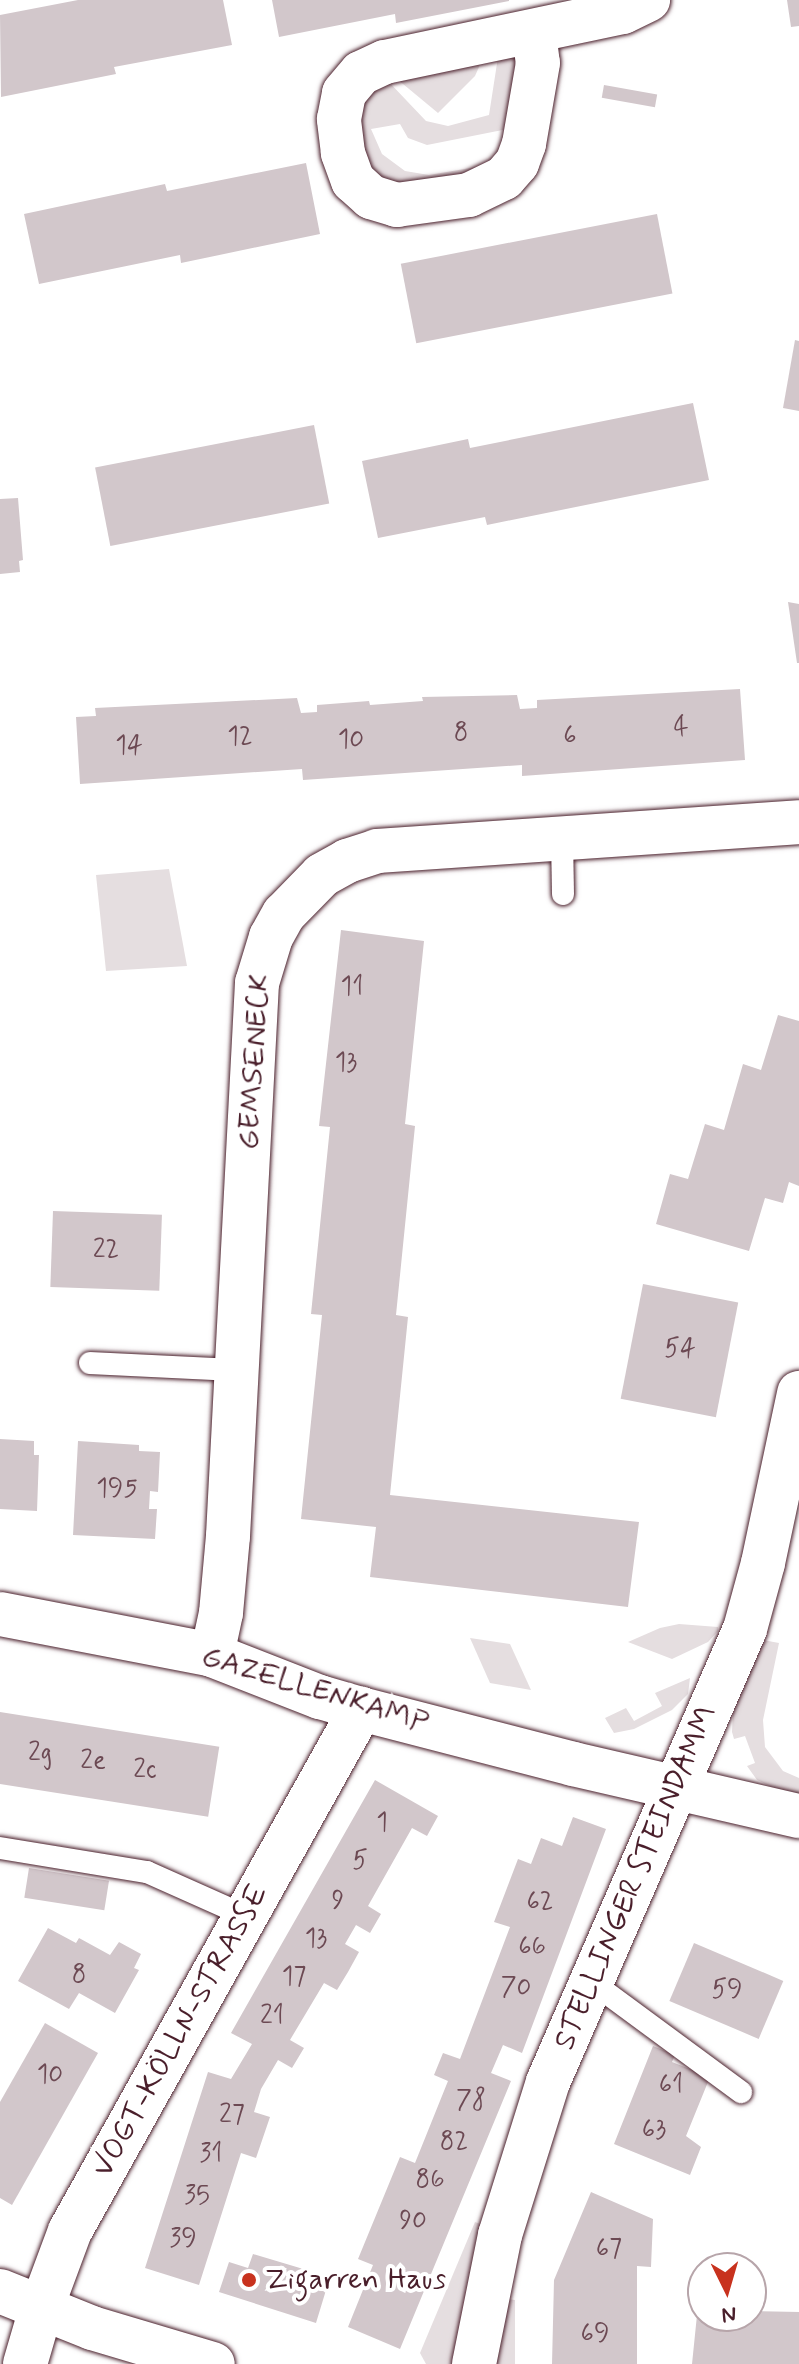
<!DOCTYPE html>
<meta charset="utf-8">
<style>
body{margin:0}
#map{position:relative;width:799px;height:2364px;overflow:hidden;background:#fff;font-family:Mynerve,sans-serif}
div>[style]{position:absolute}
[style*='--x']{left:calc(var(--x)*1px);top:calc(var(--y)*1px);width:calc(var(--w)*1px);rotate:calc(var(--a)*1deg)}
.green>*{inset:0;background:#e5dee0}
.building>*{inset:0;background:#d2c7cb;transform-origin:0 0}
.roads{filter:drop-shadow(0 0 2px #4a1f2b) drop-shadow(0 0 2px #4a1f2b)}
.lane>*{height:22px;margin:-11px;padding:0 11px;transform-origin:11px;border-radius:11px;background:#fff}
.street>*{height:44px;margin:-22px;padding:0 22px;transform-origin:22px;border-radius:22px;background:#fff}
.secondary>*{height:44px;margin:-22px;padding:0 22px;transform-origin:22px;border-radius:22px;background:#fff}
.dots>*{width:22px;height:22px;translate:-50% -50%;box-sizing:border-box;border:4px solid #fff;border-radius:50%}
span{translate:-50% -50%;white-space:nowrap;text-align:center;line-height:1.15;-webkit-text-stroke:8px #fff;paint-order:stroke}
.number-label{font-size:26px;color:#6c4953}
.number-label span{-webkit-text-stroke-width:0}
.street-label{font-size:30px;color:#4a1f2b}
.poi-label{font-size:30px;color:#4a1f2b}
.left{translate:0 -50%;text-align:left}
.north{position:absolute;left:687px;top:2252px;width:80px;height:80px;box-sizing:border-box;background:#fff;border:2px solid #b7a5aa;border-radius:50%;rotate:175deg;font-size:22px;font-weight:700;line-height:32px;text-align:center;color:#4a1f2b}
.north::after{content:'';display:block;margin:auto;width:28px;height:36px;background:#c8321e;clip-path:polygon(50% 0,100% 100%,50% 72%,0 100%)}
</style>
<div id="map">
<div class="green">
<i style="clip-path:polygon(511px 55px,521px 57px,513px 128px,427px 145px,408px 138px,400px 124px,371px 129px,382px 154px,405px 171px,429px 175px,494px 164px,488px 172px,395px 188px,372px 170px,362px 154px,357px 106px,379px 84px,387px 80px,426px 121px,448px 126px,489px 115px,498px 57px)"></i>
<i style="clip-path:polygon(482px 60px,475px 76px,438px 113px,397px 79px)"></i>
<i style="clip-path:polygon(169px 869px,187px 966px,106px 971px,96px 875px)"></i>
<i style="clip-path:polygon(679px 1624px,718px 1627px,718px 1631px,708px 1642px,672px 1659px,628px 1642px,660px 1628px)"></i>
<i style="clip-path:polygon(470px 1638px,510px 1644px,531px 1690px,490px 1683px)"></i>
<i style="clip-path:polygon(763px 1640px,779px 1643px,763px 1720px,765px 1747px,783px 1771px,799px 1778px,799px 1800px,757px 1780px,747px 1766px,755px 1763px,745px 1736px,734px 1739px,732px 1732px,733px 1712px)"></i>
<i style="clip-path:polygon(690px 1678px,688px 1694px,672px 1710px,634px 1729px,614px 1733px,605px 1718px,626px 1708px,634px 1721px,662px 1706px,655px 1693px)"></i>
<i style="clip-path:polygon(475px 2222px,483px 2225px,454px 2364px,426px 2364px,420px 2353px)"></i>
<i style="clip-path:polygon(508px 2299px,515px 2300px,515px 2364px,494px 2364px)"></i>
</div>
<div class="building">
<i style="clip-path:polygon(78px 0,223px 0,232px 45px,114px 67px,116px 74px,1px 97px,0 15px)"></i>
<i style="clip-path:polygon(272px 0,509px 0,509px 1px,396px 23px,395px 14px,279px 37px)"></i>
<i style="clip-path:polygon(787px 0,799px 0,799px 26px,791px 27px)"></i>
<i style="left:604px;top:85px;width:54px;height:13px;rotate:10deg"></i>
<i style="clip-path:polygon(306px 163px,320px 234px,181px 263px,180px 255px,39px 284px,24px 214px,165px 184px,167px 191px)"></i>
<i style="left:657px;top:214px;width:81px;height:261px;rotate:79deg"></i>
<i style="clip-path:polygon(795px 340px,799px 341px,799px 411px,783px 408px)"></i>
<i style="clip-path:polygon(693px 403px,709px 480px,487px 525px,485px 517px,378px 538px,362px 461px,468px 439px,470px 448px)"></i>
<i style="left:314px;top:425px;width:80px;height:223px;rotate:79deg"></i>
<i style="clip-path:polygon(18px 498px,23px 560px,19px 561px,20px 572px,0 574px,0 499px)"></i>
<i style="clip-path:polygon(788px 602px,799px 604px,799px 663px,797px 663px)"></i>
<i style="clip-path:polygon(740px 689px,745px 760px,522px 776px,522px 765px,303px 780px,302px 769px,80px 784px,76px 717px,96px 716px,95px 708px,297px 698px,301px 713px,317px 712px,317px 705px,369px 701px,370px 705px,423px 701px,422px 697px,517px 695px,520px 709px,537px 708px,537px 700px)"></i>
<i style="clip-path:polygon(341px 930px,424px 941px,405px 1124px,415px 1126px,396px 1315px,408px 1317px,390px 1495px,639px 1522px,628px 1607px,370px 1577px,376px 1527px,301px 1519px,322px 1315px,311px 1314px,330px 1127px,319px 1126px)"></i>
<i style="clip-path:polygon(778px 1015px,799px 1021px,799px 1186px,789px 1182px,783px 1203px,765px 1198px,749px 1251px,656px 1224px,670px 1174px,688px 1179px,705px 1124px,724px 1130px,743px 1064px,761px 1070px)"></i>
<i style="left:53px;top:1211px;width:109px;height:76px;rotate:2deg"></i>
<i style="left:643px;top:1284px;width:97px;height:117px;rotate:11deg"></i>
<i style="clip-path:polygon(0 1439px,34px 1441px,34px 1455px,39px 1455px,37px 1511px,0 1509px)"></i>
<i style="clip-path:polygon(78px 1441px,139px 1445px,139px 1451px,160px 1452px,158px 1492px,150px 1491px,149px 1509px,157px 1509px,155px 1539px,73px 1535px)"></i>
<i style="left:0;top:1712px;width:222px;height:71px;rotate:9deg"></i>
<i style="clip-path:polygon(375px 1780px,438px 1816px,427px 1836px,412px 1828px,368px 1906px,381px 1914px,370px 1933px,356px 1925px,345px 1944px,359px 1952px,348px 1972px,337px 1990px,324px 1983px,290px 2040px,304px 2048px,292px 2068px,278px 2060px,261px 2089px,254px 2112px,270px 2117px,256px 2158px,241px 2153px,199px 2285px,145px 2268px,208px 2072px,231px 2079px,252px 2044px,231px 2033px)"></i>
<i style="clip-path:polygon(573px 1817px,606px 1829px,522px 2053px,503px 2045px,491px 2073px,511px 2081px,400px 2349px,348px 2327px,373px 2265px,358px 2259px,400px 2157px,415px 2163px,448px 2081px,434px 2075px,443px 2053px,460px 2059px,510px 1927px,494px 1922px,518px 1859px,531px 1864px,541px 1838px,562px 1846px)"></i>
<i style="left:29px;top:1868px;width:81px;height:30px;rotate:9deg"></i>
<i style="clip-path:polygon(48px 1928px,76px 1943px,79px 1938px,110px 1955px,119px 1942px,141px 1954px,134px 1968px,139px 1970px,115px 2013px,79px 1993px,69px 2009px,18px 1981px)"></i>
<i style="left:694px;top:1943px;width:97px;height:63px;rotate:23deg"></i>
<i style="clip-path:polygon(45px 2023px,98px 2053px,12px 2205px,0 2198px,0 2102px)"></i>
<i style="clip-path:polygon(653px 2046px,675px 2055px,672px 2062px,710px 2077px,686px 2136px,701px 2147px,690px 2175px,614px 2144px)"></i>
<i style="clip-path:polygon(591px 2192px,653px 2219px,651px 2267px,637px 2266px,637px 2364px,552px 2364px,554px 2280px)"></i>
<i style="clip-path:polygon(253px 2254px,330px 2277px,316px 2323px,219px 2292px,229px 2262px,248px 2268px)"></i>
<i style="clip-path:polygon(751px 2311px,799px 2312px,799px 2364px,692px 2364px,697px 2315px,748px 2317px)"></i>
</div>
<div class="roads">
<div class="lane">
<i style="--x:562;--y:837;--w:57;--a:89"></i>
<i style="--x:90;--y:1363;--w:144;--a:2.8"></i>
<i style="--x:0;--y:1848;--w:149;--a:9.3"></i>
<i style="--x:147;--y:1872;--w:108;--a:24"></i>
<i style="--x:593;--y:1983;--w:184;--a:36.4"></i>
</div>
<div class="street">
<i style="--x:534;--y:32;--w:31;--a:83"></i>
<i style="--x:538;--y:63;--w:82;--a:99.8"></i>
<i style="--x:524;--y:144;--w:20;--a:110"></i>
<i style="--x:517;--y:163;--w:20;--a:131"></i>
<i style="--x:504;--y:178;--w:39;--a:154"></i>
<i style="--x:469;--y:195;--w:73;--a:172.1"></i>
<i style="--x:397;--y:205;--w:27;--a:-163"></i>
<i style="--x:371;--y:197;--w:24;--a:-138"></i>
<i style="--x:353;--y:181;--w:30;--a:-110"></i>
<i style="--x:343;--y:153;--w:34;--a:-97"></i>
<i style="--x:339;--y:119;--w:26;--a:-79"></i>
<i style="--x:344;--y:93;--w:26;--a:-50"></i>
<i style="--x:361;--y:73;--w:26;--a:-25"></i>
<i style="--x:385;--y:62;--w:243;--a:-11.9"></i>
<i style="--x:623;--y:12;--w:28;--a:-26"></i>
<i style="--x:0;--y:1614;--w:216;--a:10.9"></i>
<i style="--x:212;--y:1655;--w:116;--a:21.3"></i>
<i style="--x:320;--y:1697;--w:43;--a:16.3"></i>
<i style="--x:361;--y:1709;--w:219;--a:14.5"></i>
<i style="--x:573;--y:1764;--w:232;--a:13"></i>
<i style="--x:212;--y:1655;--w:43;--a:-77.9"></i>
<i style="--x:221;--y:1613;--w:77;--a:-84.8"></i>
<i style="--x:228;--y:1536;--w:554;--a:-87"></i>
<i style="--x:257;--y:983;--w:48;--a:-73.1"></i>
<i style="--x:271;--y:937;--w:26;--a:-61"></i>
<i style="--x:284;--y:914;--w:54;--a:-45.7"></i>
<i style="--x:322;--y:875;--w:29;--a:-29"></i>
<i style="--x:347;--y:861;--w:32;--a:-18"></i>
<i style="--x:377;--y:851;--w:423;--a:-3.9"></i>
<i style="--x:41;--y:2309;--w:83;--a:-69.6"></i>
<i style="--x:70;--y:2231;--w:598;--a:-60.86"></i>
<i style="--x:474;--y:2364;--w:132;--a:-78.6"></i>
<i style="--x:500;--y:2235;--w:160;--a:-72.6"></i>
<i style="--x:548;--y:2082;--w:494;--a:-66.5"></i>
<i style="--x:745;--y:1629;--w:68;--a:-74.7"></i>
<i style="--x:763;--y:1563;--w:174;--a:-78"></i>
</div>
<div class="secondary">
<i style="--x:0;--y:2291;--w:99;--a:21.9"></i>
<i style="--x:92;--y:2328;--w:126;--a:16.6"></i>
<i style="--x:25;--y:2364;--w:57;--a:-73.8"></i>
</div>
</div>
<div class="dots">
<i style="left:249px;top:2280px;background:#c8321e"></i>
</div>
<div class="number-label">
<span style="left:681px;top:729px">4</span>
<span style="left:461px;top:734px">8</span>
<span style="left:570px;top:737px">6</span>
<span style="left:240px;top:738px">12</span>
<span style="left:351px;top:741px">10</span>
<span style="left:129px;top:747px">14</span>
<span style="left:352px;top:988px">11</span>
<span style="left:346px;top:1064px">13</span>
<span style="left:106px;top:1251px">22</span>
<span style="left:680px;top:1350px">54</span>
<span style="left:117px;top:1490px">195</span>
<span style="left:40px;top:1754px">2g</span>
<span style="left:93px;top:1762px">2e</span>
<span style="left:145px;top:1771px">2c</span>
<span style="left:382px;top:1824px">1</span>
<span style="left:360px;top:1862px">5</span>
<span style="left:338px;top:1902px">9</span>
<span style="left:540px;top:1903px">62</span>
<span style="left:316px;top:1940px">13</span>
<span style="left:532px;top:1948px">66</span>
<span style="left:79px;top:1976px">8</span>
<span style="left:294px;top:1978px">17</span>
<span style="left:516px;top:1989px">70</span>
<span style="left:727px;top:1991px">59</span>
<span style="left:272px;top:2017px">21</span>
<span style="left:50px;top:2076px">10</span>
<span style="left:671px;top:2086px">61</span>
<span style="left:471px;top:2102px">78</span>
<span style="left:232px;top:2116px">27</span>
<span style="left:654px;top:2131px">63</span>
<span style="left:454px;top:2143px">82</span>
<span style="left:211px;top:2155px">31</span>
<span style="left:430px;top:2181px">86</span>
<span style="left:197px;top:2197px">35</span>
<span style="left:413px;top:2222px">90</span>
<span style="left:183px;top:2240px">39</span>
<span style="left:609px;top:2250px">67</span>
<span style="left:595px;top:2335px">69</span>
</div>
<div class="street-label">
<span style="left:255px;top:1062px;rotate:-86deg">GEMSENECK</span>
<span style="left:315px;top:1690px;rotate:17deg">GAZELLENKAMP</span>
<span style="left:636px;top:1878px;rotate:-67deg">STELLINGER STEINDAMM</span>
<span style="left:181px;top:2031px;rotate:-61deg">VOGT-KÖLLN-STRASSE</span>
</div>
<div class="poi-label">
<span class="left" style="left:265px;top:2280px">Zigarren Haus</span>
</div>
<div class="north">N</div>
</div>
